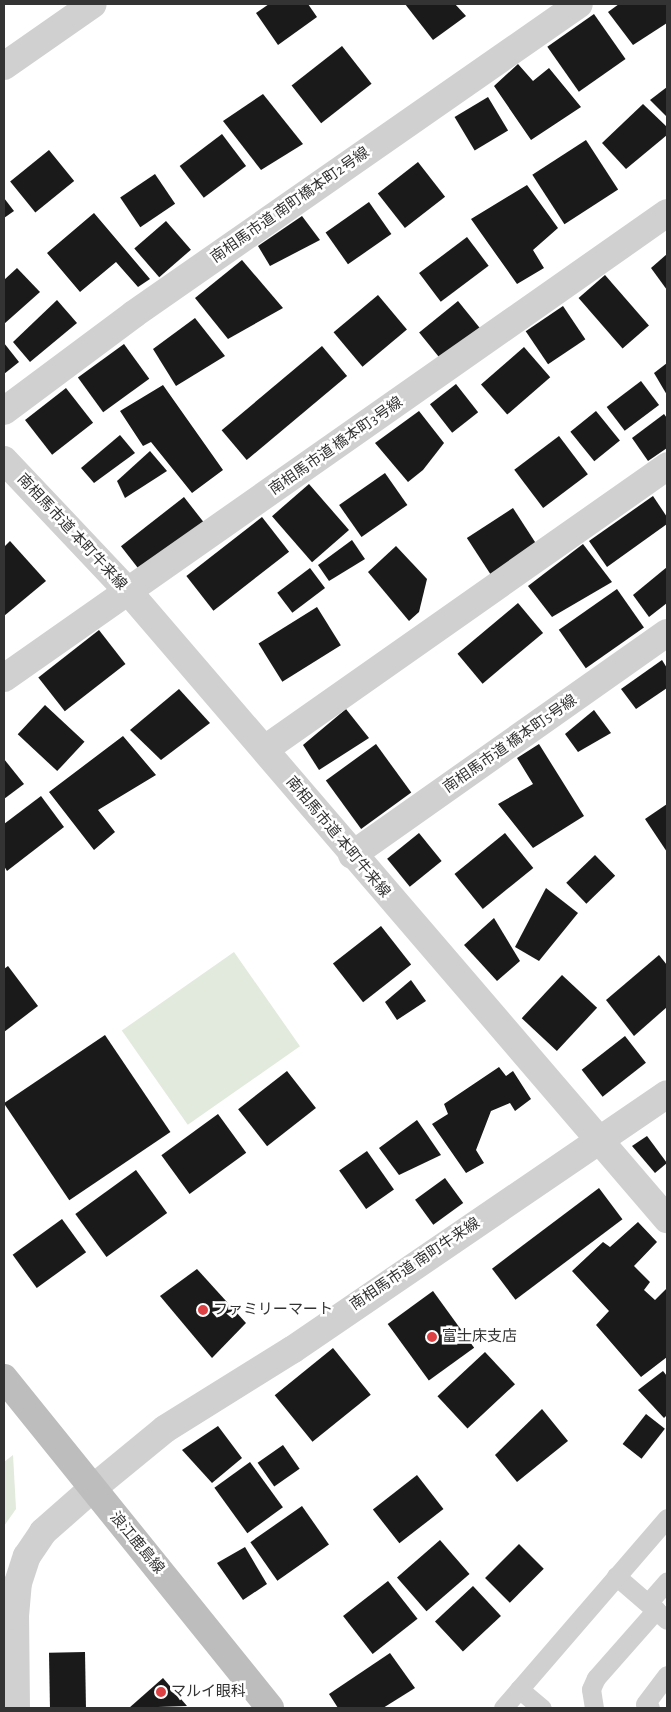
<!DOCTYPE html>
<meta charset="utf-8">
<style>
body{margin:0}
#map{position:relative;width:671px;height:1712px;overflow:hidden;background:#fff;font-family:"Alegreya Sans","Noto Sans JP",sans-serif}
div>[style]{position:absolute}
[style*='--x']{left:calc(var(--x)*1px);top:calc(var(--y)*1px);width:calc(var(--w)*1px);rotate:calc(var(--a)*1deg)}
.green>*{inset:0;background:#e2e9dd;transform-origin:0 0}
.building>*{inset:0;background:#1a1a1a;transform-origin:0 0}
.service>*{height:19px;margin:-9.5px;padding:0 9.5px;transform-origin:9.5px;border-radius:9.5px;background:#d0d0d0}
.minor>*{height:28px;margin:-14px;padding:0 14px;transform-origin:14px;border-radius:14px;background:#d0d0d0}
.tertiary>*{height:28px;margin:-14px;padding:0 14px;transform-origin:14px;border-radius:14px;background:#d0d0d0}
.secondary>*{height:28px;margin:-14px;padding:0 14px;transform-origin:14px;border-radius:14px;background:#bdbdbd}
.dots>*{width:14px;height:14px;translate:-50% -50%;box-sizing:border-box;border:2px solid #fff;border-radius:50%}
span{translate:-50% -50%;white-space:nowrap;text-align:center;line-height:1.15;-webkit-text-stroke:5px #fff;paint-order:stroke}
.street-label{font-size:15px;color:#333}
.poi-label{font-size:15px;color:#333}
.left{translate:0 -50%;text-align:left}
.frame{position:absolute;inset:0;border:5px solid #333;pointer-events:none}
</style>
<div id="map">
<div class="green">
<i style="left:234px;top:952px;width:115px;height:137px;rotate:55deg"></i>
<i style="clip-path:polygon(13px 1455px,16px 1509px,4px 1526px,4px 1462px)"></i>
</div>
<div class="building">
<i style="clip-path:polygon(269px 4px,308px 4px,317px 17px,278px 45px,256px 13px)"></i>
<i style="clip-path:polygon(405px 4px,455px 4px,466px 16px,433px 40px)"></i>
<i style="clip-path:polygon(619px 4px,667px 4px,667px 23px,633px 45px,608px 12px)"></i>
<i style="left:594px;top:14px;width:55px;height:57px;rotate:55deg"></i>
<i style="left:342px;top:46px;width:48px;height:64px;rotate:52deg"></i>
<i style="clip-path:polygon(518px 64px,533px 81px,549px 68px,581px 107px,531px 140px,494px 86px)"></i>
<i style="clip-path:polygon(667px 87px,667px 117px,650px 100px)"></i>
<i style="clip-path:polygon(263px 94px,303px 144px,261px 170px,223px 121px)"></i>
<i style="left:488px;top:97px;width:39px;height:39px;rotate:59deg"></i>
<i style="clip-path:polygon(643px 104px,667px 127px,667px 135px,626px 169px,602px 143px)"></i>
<i style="left:222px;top:134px;width:40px;height:53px;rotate:53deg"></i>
<i style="left:586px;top:140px;width:59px;height:64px;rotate:57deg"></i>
<i style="left:49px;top:150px;width:40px;height:50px;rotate:51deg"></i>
<i style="left:418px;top:162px;width:44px;height:51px;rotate:52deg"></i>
<i style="left:155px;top:174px;width:36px;height:42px;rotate:56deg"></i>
<i style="clip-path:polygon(527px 185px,558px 228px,533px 250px,544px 268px,517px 284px,471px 219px)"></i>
<i style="clip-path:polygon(4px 198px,14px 211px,4px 218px)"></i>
<i style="left:369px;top:202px;width:39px;height:53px;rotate:55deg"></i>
<i style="clip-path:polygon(94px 213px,150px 279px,138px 287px,116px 262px,80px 292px,47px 253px)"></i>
<i style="clip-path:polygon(302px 216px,320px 240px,270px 266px,258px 246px)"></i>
<i style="left:166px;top:221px;width:38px;height:42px;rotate:49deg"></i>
<i style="left:467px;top:237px;width:36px;height:60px;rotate:53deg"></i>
<i style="clip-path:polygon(667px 254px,667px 290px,651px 268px)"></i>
<i style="clip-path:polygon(242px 260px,283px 308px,228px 339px,195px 298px)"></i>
<i style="clip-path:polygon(17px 268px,40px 292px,4px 324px,4px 280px)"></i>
<i style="left:605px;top:275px;width:67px;height:35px;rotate:49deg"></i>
<i style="left:378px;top:295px;width:45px;height:58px;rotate:50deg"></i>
<i style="clip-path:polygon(57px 300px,77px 323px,30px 362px,13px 342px)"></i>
<i style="left:458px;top:301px;width:35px;height:50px;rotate:51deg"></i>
<i style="left:563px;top:306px;width:40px;height:45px;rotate:56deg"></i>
<i style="clip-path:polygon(195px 318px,225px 356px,176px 386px,153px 349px)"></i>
<i style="clip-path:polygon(4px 343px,19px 362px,4px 374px)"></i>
<i style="left:124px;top:344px;width:43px;height:57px;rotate:54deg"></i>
<i style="left:322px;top:346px;width:39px;height:131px;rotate:50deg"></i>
<i style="left:524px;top:347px;width:40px;height:57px;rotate:49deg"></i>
<i style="clip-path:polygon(667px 363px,667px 395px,654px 373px)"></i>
<i style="left:641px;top:381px;width:30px;height:43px;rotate:53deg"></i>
<i style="left:456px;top:384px;width:36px;height:33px;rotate:52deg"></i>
<i style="clip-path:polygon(163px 385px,223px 470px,192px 493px,151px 442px,143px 446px,120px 411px)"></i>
<i style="left:66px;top:388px;width:44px;height:52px;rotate:52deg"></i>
<i style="clip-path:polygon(419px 411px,444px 443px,423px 470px,408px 482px,375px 443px)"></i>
<i style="left:596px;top:411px;width:38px;height:33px;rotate:51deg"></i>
<i style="clip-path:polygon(664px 414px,667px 418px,667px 448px,648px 461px,632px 438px)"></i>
<i style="clip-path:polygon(120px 435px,135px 453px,94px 483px,81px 468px)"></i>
<i style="left:559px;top:436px;width:48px;height:56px;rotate:53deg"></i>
<i style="clip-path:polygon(150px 451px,167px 471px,125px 498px,117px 481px)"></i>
<i style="left:385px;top:473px;width:39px;height:56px;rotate:55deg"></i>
<i style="left:309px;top:484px;width:61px;height:49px;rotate:49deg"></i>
<i style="clip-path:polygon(653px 496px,667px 517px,667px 524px,607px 567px,589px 541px)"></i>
<i style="left:184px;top:497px;width:33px;height:80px;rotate:52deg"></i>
<i style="left:513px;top:508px;width:44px;height:55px;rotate:57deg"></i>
<i style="left:262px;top:517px;width:44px;height:96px;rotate:52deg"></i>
<i style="clip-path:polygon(352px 540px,365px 559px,329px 581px,318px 565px)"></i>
<i style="clip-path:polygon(10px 541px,46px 581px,4px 616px,4px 547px)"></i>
<i style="clip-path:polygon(583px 544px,612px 582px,552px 617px,528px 586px)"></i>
<i style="clip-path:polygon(396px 546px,427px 579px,419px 612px,409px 621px,368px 572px)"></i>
<i style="clip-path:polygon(667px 567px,667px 603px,649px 617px,633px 595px)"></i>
<i style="left:310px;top:568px;width:25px;height:41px;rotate:53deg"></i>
<i style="left:617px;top:589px;width:47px;height:71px;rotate:55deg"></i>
<i style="left:518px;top:603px;width:39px;height:79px;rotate:50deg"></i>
<i style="left:317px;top:607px;width:45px;height:69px;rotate:58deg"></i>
<i style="left:99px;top:630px;width:43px;height:77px;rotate:52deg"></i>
<i style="clip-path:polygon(662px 660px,667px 668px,667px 688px,636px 709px,621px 689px)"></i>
<i style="clip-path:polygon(179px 689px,210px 723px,161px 760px,130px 730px)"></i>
<i style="left:45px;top:705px;width:54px;height:40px;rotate:43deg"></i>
<i style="clip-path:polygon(346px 709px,369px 738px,319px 770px,303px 745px)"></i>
<i style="clip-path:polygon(594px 710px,611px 733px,578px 752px,565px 734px)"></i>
<i style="clip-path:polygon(123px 736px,156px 775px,98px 810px,115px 832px,94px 850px,49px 792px)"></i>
<i style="left:376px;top:744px;width:60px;height:62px;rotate:54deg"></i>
<i style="clip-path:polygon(539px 744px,584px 816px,533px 848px,498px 804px,533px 784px,517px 758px)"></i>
<i style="clip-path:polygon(4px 759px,24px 784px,4px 799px)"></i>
<i style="clip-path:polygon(41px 796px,64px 827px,7px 871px,4px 866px,4px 824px)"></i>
<i style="clip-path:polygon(667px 804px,667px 852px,645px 819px)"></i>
<i style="left:419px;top:833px;width:36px;height:41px;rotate:51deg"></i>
<i style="left:505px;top:833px;width:45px;height:65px;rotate:51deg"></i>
<i style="left:595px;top:855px;width:29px;height:40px;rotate:46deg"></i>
<i style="clip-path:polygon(546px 888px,578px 913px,539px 961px,515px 947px)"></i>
<i style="clip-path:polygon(494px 918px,520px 961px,497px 981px,464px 945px)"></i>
<i style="left:381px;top:926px;width:49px;height:61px;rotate:52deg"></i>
<i style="clip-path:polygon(659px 955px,667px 965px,667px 1007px,634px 1036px,606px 1000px)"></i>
<i style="clip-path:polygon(8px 966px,38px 1006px,4px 1032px,4px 969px)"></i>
<i style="left:562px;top:975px;width:48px;height:59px;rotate:43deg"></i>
<i style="clip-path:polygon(411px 980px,426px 1001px,397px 1020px,385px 1002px)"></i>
<i style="left:105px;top:1035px;width:117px;height:122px;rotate:56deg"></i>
<i style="left:625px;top:1036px;width:34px;height:55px;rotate:52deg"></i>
<i style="clip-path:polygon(499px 1067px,506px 1076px,513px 1071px,531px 1099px,515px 1111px,510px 1103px,491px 1111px,476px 1150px,484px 1163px,466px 1173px,432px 1124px,448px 1114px,444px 1104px)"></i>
<i style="left:287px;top:1071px;width:47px;height:62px;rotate:52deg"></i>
<i style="left:218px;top:1114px;width:48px;height:70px;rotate:54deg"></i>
<i style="clip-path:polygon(417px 1120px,441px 1155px,399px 1175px,379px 1148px)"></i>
<i style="clip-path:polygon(647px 1136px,667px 1163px,655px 1173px,632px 1146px)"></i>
<i style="left:367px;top:1151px;width:47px;height:34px;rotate:55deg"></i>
<i style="left:136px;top:1170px;width:53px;height:75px;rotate:54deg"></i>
<i style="left:445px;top:1178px;width:31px;height:37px;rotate:54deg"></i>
<i style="left:599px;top:1188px;width:39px;height:134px;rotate:53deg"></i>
<i style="left:62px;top:1219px;width:41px;height:61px;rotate:54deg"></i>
<i style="clip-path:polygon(638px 1222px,657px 1242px,634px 1266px,650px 1282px,644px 1290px,655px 1300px,667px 1288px,667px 1357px,641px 1377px,596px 1325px,609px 1311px,572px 1271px,603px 1242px,610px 1247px)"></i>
<i style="clip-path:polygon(197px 1269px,246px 1323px,212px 1358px,160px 1296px)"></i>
<i style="left:433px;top:1291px;width:70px;height:56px;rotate:54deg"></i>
<i style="left:333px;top:1348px;width:60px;height:75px;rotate:51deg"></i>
<i style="left:485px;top:1352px;width:44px;height:65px;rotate:47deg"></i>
<i style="clip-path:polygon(663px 1371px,667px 1376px,667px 1415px,664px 1418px,638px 1390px)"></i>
<i style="clip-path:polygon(542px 1409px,568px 1441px,517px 1482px,495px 1455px)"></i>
<i style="left:646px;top:1414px;width:24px;height:38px;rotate:38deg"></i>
<i style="clip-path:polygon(218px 1426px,242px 1458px,212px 1483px,182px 1450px)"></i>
<i style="left:283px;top:1445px;width:29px;height:31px;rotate:55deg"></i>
<i style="left:250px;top:1462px;width:56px;height:44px;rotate:54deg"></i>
<i style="left:417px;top:1475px;width:43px;height:56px;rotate:52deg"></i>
<i style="left:302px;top:1506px;width:47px;height:63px;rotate:55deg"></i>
<i style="left:440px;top:1540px;width:45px;height:57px;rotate:49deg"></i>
<i style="left:519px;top:1544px;width:35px;height:48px;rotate:45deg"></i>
<i style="clip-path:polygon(245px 1547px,267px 1584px,243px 1600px,217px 1563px)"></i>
<i style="left:388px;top:1581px;width:48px;height:57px;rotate:52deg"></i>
<i style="left:473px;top:1586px;width:41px;height:52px;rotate:47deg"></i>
<i style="left:85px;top:1652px;width:56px;height:36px;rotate:89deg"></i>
<i style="clip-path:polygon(390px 1653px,415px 1688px,383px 1708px,338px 1708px,329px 1694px)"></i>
<i style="clip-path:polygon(163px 1678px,187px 1706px,129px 1708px)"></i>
</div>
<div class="service">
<i style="--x:616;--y:1576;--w:67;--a:40.8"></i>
<i style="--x:648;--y:1603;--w:29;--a:-49"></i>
<i style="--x:519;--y:1689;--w:30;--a:40"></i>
<i style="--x:503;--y:1708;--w:251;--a:-49.2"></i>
<i style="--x:594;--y:1708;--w:19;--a:-99"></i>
<i style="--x:591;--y:1689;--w:12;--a:-66"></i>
<i style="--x:596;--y:1678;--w:91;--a:-48.6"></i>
<i style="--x:650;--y:1708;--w:6;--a:-141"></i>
<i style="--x:645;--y:1704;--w:36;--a:-53"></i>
</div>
<div class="minor">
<i style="--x:4;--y:66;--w:108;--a:-34.9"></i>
<i style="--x:4;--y:411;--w:162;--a:-36.7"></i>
<i style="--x:134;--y:314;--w:542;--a:-34.86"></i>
<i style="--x:4;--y:460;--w:180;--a:46.6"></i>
<i style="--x:128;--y:591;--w:828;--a:49.36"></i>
<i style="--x:4;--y:678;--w:810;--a:-35.04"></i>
<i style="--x:265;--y:749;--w:492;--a:-35.1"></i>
<i style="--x:352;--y:855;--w:385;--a:-35.2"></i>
<i style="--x:92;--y:1489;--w:94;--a:-39.4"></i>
<i style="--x:165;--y:1429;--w:150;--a:-31.9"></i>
<i style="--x:292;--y:1350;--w:454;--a:-34.3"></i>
</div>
<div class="tertiary">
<i style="--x:16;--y:1708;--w:92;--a:-90.6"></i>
<i style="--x:15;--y:1616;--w:33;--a:-85"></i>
<i style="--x:18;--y:1583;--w:28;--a:-72"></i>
<i style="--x:27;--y:1556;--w:29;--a:-56"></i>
<i style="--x:43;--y:1532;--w:65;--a:-41.3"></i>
</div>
<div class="secondary">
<i style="--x:4;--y:1378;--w:424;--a:51.1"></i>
</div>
<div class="dots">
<i style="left:203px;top:1310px;background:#de4144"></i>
<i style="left:432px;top:1337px;background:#de4144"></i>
<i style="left:161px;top:1692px;background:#de4144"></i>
</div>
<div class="street-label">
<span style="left:290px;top:205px;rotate:-35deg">南相馬市道 南町橋本町2号線</span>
<span style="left:336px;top:446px;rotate:-35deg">南相馬市道 橋本町3号線</span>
<span style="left:72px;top:532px;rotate:47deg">南相馬市道 本町牛来線</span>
<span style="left:510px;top:744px;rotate:-35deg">南相馬市道 橋本町5号線</span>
<span style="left:338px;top:837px;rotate:50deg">南相馬市道 本町牛来線</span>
<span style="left:415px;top:1264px;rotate:-34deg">南相馬市道 南町牛来線</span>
<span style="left:137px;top:1543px;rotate:50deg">浪江鹿島線</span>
</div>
<div class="poi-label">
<span class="left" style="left:213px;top:1310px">ファミリーマート</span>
<span class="left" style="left:442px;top:1337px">富士床支店</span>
<span class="left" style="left:171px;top:1692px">マルイ眼科</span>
</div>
<div class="frame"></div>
</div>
